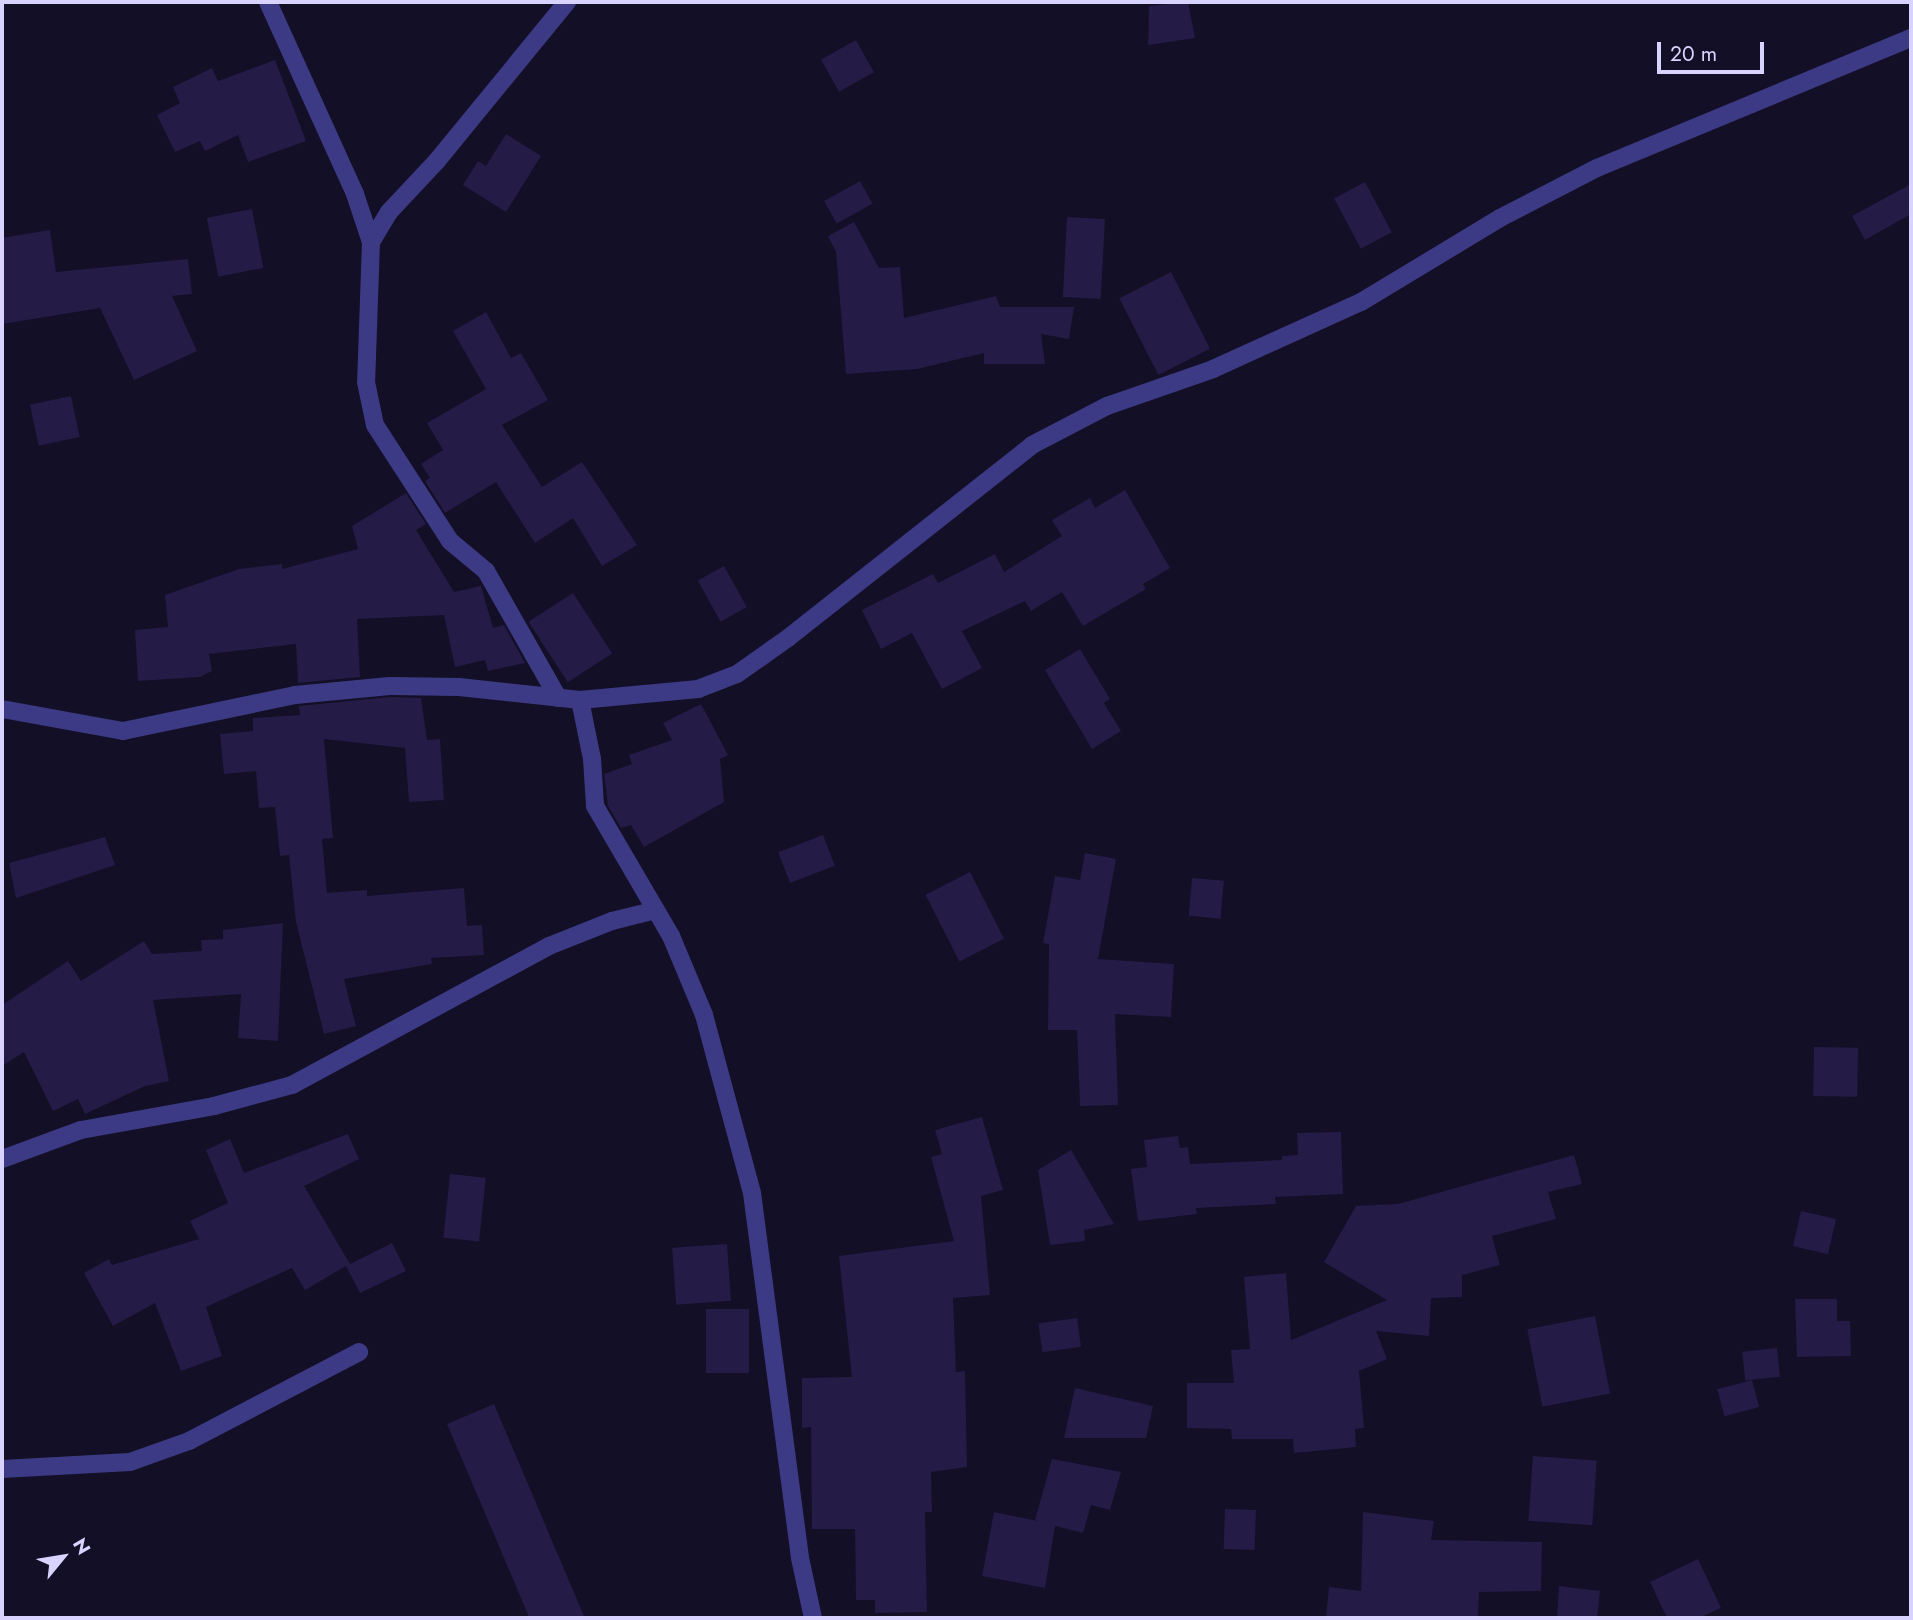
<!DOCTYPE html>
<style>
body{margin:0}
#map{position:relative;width:1913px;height:1620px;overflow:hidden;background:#130f26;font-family:Jost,sans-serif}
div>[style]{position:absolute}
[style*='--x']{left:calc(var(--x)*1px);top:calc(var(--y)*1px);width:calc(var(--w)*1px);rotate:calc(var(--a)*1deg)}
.building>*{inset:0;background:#241b47;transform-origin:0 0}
.service>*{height:18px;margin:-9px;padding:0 9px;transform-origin:9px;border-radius:9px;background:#3d3a85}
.minor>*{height:18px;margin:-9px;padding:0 9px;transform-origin:9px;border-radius:9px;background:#3d3a85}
span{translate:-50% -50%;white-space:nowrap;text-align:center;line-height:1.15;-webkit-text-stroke:6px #130f26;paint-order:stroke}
.frame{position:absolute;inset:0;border:4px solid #d9d4ff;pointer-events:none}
.north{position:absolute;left:28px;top:1522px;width:70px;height:70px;-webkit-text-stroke:5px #130f26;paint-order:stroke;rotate:60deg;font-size:19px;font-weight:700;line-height:28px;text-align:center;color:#d9d4ff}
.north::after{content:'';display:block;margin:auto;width:24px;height:32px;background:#d9d4ff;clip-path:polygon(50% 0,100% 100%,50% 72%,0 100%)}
.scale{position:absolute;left:1657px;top:42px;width:107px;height:32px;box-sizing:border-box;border:4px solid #d9d4ff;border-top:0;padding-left:9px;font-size:21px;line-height:24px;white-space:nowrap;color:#d9d4ff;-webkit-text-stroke:5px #130f26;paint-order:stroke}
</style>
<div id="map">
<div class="building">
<i style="clip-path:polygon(1188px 2px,1195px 38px,1148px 45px,1149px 6px)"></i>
<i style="left:856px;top:40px;width:37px;height:40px;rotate:61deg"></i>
<i style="clip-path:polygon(275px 60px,306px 141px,248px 162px,238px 135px,205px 151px,200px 141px,175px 152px,157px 115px,180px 103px,173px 87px,212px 68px,218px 81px)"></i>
<i style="clip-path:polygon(506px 134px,541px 156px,506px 212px,463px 185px,478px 161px,486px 166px)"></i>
<i style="left:860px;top:181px;width:26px;height:41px;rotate:61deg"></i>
<i style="left:1365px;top:182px;width:57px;height:35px;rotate:62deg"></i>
<i style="clip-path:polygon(1911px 184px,1911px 214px,1865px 240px,1852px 216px)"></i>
<i style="left:252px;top:209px;width:60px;height:46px;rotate:79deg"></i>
<i style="left:1067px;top:217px;width:38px;height:80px;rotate:3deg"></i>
<i style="clip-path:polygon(854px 222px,879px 268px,900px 267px,904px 318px,996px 296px,1000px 307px,1074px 307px,1069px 339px,1041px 334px,1045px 364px,984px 364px,984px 353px,917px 369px,846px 374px,836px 252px,828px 236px)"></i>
<i style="clip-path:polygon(50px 230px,56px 272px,188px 259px,192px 294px,172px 296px,197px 351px,134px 380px,100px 308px,2px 324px,2px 238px)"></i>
<i style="left:1171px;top:272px;width:86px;height:58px;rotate:63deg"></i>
<i style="clip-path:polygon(486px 312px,511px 358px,521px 353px,548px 400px,502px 425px,542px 487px,582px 462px,637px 545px,602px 566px,573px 518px,535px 543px,496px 482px,445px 513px,425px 481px,430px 478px,421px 464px,443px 450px,427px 423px,486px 389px,453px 331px)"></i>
<i style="left:71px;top:396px;width:42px;height:42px;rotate:78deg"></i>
<i style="clip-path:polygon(1125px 490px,1170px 568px,1143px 584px,1146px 589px,1083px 626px,1062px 592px,1031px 611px,1025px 601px,962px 631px,982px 668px,942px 689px,912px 633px,881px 649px,862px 610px,933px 574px,938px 583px,995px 554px,1004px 572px,1062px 536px,1052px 520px,1090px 498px,1095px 508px)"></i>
<i style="clip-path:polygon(406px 493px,426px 524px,416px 530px,454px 592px,481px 586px,493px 628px,504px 625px,525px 663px,488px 671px,485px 660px,455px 667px,444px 615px,357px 619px,360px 677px,298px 683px,296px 644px,209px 654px,212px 671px,200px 677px,138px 681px,135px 630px,168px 627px,165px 595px,239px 569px,282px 564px,282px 569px,358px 549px,352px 526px)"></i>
<i style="left:724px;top:566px;width:47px;height:30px;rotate:61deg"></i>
<i style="left:573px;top:593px;width:72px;height:53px;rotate:57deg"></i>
<i style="clip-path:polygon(1080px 649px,1110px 699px,1104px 703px,1121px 731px,1092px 749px,1045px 670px)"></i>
<i style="clip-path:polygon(390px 697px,421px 698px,427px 740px,440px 739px,444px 800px,409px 802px,405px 748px,324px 739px,333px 838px,322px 839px,327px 893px,367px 890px,367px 896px,464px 888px,467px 926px,482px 925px,484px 955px,431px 958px,432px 964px,344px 979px,356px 1026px,324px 1034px,296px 922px,289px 855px,280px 856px,275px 807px,259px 808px,256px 771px,224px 774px,220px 734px,253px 731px,253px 718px,300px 715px,299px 706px)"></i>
<i style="clip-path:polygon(701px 704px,728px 755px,720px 759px,724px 802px,644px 847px,631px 825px,621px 828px,608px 806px,604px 774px,632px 764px,629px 755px,672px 740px,663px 723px)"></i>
<i style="left:823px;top:835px;width:33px;height:48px;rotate:69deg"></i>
<i style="clip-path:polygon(105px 837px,115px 865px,16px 898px,9px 863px)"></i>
<i style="clip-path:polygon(1085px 853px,1116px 859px,1098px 959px,1174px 964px,1171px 1017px,1115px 1014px,1118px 1105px,1080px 1106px,1077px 1030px,1048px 1030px,1049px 944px,1043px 943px,1055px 876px,1080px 880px)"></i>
<i style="left:970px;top:872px;width:75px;height:50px;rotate:63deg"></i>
<i style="left:1192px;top:878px;width:32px;height:38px;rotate:5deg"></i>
<i style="clip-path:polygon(283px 923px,278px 1041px,238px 1038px,241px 994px,153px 1000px,169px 1081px,145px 1086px,85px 1114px,78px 1099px,53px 1111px,24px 1052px,2px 1066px,2px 1005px,68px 961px,81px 981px,144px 941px,152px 954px,202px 951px,201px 940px,223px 939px,223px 930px)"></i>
<i style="left:1814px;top:1047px;width:44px;height:49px;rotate:1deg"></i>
<i style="clip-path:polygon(982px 1117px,1003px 1190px,981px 1196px,990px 1295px,953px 1298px,956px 1372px,965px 1371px,967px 1467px,931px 1472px,932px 1512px,925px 1512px,927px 1612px,875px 1613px,875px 1600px,856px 1600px,855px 1529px,812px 1529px,811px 1427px,802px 1428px,802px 1378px,852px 1377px,839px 1256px,954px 1241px,931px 1157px,942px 1154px,935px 1130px)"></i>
<i style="clip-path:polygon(1341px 1132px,1343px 1194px,1275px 1197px,1276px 1204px,1196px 1208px,1197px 1214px,1138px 1221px,1131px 1169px,1147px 1167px,1144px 1140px,1178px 1136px,1180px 1148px,1188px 1147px,1190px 1164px,1282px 1160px,1282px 1156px,1298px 1155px,1297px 1133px)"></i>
<i style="clip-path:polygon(348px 1134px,359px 1159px,304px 1186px,350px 1264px,392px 1243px,406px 1271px,360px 1293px,346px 1266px,305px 1290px,292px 1268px,206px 1307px,222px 1356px,181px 1371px,155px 1303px,113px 1326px,84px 1273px,109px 1259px,112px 1265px,199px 1239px,190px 1221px,228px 1203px,206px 1150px,230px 1139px,244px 1173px)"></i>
<i style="clip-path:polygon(1071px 1150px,1114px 1224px,1084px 1230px,1085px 1241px,1050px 1245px,1038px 1170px)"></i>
<i style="clip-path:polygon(1574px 1155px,1582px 1184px,1548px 1192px,1556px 1219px,1492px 1236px,1500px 1265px,1462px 1275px,1462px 1297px,1431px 1298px,1429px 1336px,1376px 1331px,1387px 1359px,1359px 1371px,1364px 1428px,1355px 1429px,1356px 1447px,1294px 1453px,1293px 1439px,1232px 1439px,1231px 1429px,1187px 1428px,1187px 1383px,1234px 1383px,1231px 1350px,1250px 1349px,1244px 1277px,1286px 1273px,1291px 1340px,1387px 1300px,1324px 1262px,1356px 1206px,1398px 1204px)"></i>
<i style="left:450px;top:1174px;width:36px;height:64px;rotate:6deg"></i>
<i style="left:1801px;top:1211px;width:36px;height:36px;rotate:13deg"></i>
<i style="left:727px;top:1244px;width:57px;height:55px;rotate:86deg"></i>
<i style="clip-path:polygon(1795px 1299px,1837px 1299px,1837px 1321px,1850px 1321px,1851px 1356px,1797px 1357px)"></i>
<i style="left:706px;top:1309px;width:43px;height:64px"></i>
<i style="left:1595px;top:1316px;width:79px;height:69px;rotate:79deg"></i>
<i style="left:1077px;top:1318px;width:29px;height:39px;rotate:82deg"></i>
<i style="left:1777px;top:1348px;width:29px;height:35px;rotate:84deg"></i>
<i style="left:1752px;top:1380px;width:28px;height:36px;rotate:75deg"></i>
<i style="clip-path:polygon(1075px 1388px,1153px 1406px,1146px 1438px,1064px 1438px)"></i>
<i style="left:494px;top:1404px;width:233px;height:51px;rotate:67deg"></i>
<i style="left:1533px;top:1456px;width:64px;height:65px;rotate:4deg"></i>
<i style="clip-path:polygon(1052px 1459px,1121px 1472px,1110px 1510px,1091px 1505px,1083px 1533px,1055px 1526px,1045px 1588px,982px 1576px,994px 1512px,1038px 1521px,1035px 1520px)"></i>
<i style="left:1225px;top:1509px;width:31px;height:40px;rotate:2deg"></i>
<i style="clip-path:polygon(1363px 1512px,1434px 1521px,1431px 1540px,1542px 1542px,1541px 1591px,1479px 1592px,1478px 1618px,1326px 1618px,1329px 1587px,1361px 1591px)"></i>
<i style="clip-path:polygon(1698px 1559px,1721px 1608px,1699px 1618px,1667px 1618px,1650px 1582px)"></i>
<i style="clip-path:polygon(1559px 1586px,1600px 1591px,1597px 1618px,1557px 1618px)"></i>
</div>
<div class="service">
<i style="--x:2;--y:1469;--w:128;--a:-3.1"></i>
<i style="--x:130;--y:1462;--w:63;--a:-19.6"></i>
<i style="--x:189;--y:1441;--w:192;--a:-27.6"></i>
</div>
<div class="minor">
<i style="--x:268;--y:2;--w:211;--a:65.6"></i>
<i style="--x:355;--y:194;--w:51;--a:71.6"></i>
<i style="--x:371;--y:242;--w:140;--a:92"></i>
<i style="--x:366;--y:382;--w:44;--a:78.2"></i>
<i style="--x:375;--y:425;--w:138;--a:57.1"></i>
<i style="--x:450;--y:541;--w:47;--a:39.8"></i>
<i style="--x:486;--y:571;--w:146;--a:60.4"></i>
<i style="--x:371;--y:242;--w:35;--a:-59"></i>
<i style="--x:389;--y:212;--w:69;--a:-46.8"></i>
<i style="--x:436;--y:162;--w:207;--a:-50.7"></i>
<i style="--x:580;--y:700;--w:60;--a:78.5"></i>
<i style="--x:592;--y:759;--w:47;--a:86.3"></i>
<i style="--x:595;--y:806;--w:151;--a:59.7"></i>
<i style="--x:671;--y:936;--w:86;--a:67.3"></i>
<i style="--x:704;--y:1015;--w:184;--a:74.9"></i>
<i style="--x:752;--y:1193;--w:368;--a:82.5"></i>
<i style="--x:800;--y:1558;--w:61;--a:77.8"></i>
<i style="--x:2;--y:709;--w:123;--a:10.3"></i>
<i style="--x:123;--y:731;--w:176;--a:-11.8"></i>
<i style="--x:295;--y:695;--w:95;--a:-5.4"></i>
<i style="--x:390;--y:686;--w:69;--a:0.8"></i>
<i style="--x:459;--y:687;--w:122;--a:6.1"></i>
<i style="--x:580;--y:700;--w:119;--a:-5.3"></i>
<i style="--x:698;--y:689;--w:42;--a:-21"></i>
<i style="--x:737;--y:674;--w:62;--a:-35.2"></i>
<i style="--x:788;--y:638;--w:311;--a:-38.3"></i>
<i style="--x:1032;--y:445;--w:85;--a:-27.5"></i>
<i style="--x:1107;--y:406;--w:112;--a:-19.2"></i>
<i style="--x:1213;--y:369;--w:162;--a:-24.4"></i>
<i style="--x:1361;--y:302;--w:162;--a:-31.1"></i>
<i style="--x:1500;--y:218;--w:109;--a:-27.3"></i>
<i style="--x:1597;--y:168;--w:340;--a:-22.5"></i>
<i style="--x:2;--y:1159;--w:84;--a:-20.2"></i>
<i style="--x:81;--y:1130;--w:135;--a:-10.2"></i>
<i style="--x:214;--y:1106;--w:81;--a:-15.1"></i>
<i style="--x:292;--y:1085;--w:292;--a:-28.4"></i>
<i style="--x:549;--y:946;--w:68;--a:-21.6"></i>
<i style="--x:612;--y:921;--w:45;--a:-14"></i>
</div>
<div class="frame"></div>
<div class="north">N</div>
<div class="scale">20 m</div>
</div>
